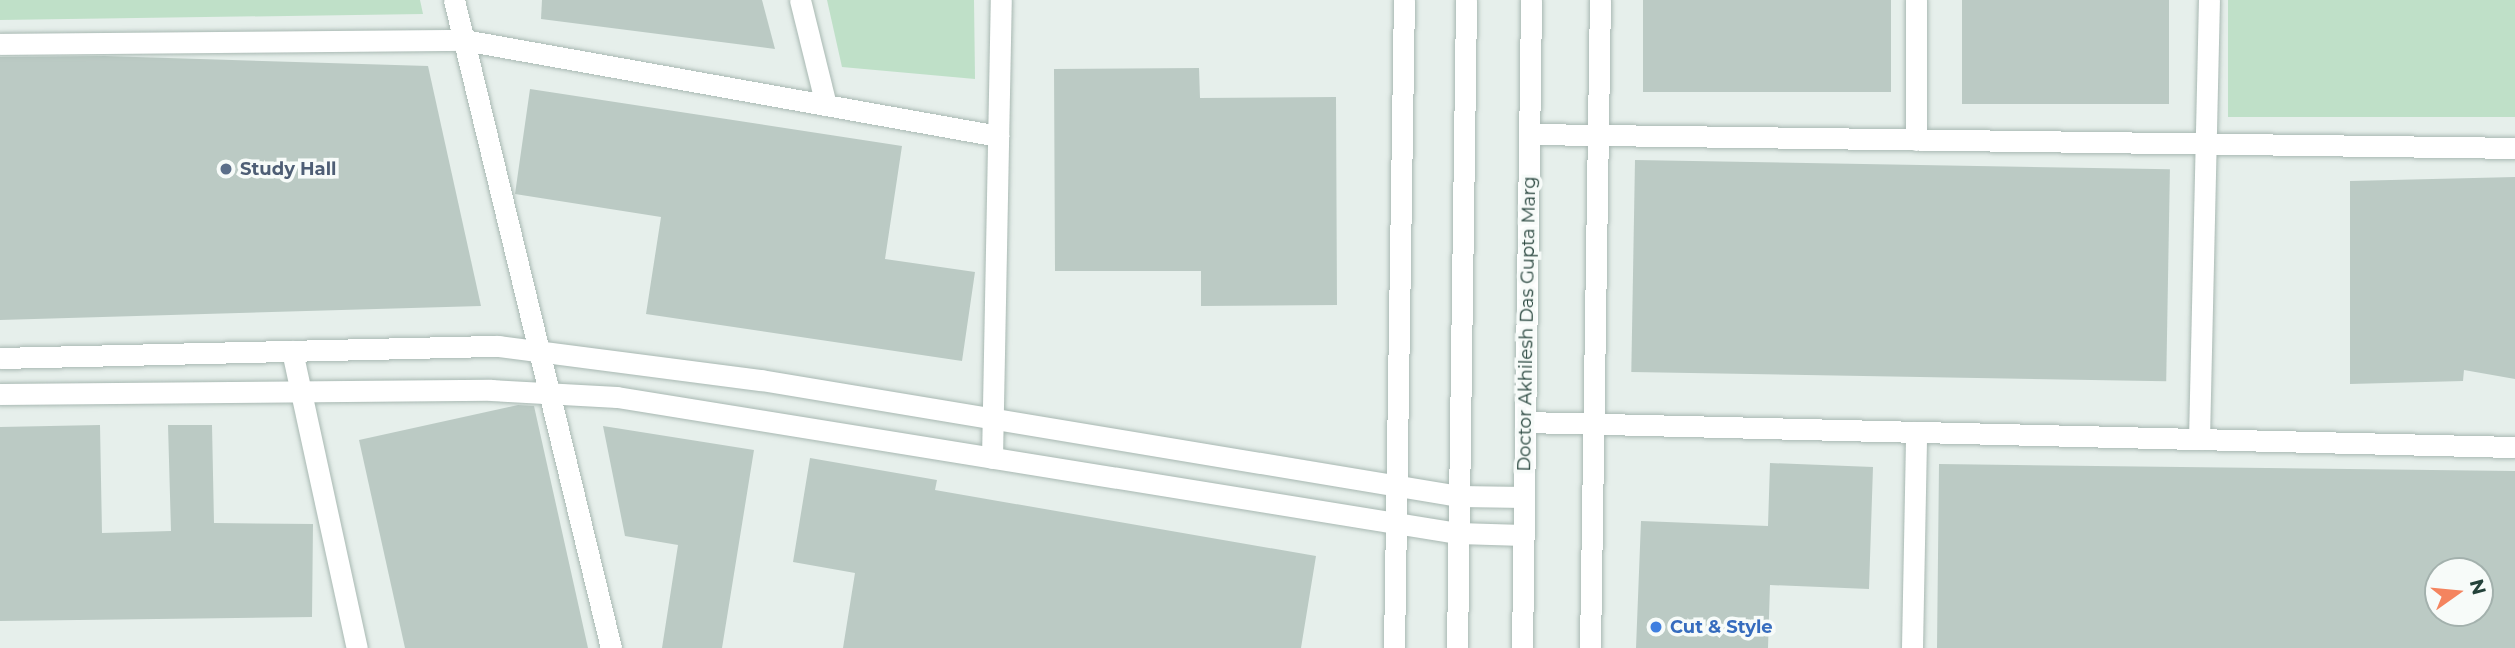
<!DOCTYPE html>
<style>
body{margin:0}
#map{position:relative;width:2515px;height:648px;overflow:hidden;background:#e6efeb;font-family:Montserrat,sans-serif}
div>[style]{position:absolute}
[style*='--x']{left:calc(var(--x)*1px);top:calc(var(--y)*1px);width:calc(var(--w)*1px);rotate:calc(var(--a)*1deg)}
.green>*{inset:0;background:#bfe0c8;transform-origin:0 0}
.building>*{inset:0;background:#bbcac4;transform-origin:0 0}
.roads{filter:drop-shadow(0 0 2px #a8b8b2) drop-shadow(0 0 2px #a8b8b2)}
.street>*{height:21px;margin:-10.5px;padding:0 10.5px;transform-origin:10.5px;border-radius:10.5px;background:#fff}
.secondary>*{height:21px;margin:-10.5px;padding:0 10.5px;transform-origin:10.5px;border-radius:10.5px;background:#fff}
.dots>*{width:19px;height:19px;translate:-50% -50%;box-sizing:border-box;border:4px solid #f7fbf9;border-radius:50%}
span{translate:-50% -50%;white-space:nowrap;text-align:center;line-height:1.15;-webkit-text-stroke:7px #f7fbf9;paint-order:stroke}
.service-label{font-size:18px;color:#4e5e75;font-weight:700}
.left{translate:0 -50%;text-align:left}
.street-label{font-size:18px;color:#24423a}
.shop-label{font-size:18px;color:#366cbe;font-weight:700}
.north{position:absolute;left:2424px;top:557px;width:70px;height:70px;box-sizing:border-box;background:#f7fbf9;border:2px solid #a3b1ad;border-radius:50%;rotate:75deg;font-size:19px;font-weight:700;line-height:28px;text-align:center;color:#24423a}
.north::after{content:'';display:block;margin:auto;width:24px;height:32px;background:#f4845f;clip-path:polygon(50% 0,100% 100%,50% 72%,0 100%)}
</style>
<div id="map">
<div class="green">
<i style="clip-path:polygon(0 0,420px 0,423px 14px,0 20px)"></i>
<i style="clip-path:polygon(827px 0,974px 0,975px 79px,842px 67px)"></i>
<i style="left:2228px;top:0;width:287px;height:117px"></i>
</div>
<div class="building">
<i style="clip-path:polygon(542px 0,762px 0,775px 49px,541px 19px)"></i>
<i style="left:1643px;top:0;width:248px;height:92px"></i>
<i style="left:1962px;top:0;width:207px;height:104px"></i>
<i style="clip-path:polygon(104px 56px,428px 66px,481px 306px,0 320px,0 57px)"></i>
<i style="clip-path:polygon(1199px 68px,1200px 98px,1336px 97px,1337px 305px,1201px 306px,1201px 271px,1055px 271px,1054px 69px)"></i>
<i style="clip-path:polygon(530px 89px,902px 146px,885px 259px,975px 272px,962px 361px,646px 314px,661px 217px,515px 194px)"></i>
<i style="left:1635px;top:160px;width:535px;height:212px;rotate:1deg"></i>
<i style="clip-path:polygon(2515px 177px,2515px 379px,2464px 370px,2463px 381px,2350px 384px,2350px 181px)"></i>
<i style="clip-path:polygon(518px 405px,534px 406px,588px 648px,405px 648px,359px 440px)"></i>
<i style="clip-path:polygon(100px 425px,102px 533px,171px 531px,168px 425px,212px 425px,214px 523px,313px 524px,312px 617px,0 621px,0 427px)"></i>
<i style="clip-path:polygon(603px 426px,754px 450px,722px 648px,662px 648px,678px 545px,625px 536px)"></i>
<i style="clip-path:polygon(810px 458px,937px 480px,935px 490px,1316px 556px,1301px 648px,843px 648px,855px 573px,793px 562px)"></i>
<i style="clip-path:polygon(1770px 463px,1873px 467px,1869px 589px,1770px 585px,1768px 648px,1636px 648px,1641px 521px,1768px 526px)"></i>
<i style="clip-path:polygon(evenodd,1939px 464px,2515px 471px,2515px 648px,1937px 648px,1939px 464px,2438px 571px,2480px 571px,2480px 613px,2438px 613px,2438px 571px)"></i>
</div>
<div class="roads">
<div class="street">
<i style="--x:454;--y:0;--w:667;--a:76.38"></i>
<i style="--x:800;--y:0;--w:108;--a:76.1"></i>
<i style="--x:0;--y:44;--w:464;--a:-0.5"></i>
<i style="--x:464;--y:40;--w:543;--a:10.19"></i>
<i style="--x:1529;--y:134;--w:986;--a:0.81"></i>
<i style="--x:1916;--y:140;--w:140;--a:-90"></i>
<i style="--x:292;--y:351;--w:304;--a:77.7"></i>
<i style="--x:0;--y:358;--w:498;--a:-1.4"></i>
<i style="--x:498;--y:346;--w:265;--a:7.4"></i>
<i style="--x:761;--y:380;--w:708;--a:9.44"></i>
<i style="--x:1459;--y:496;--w:65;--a:0.9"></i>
<i style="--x:0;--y:394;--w:491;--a:-0.5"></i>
<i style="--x:491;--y:390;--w:126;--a:3.2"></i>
<i style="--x:617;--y:397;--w:852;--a:9.19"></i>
<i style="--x:1458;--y:533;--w:65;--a:1.8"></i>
<i style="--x:1525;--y:422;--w:990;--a:1.45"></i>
<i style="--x:2199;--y:439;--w:439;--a:-88.7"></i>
<i style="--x:992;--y:458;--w:458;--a:-88.9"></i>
<i style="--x:1394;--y:648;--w:648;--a:-89.12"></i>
<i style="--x:1590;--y:648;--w:648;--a:-89.12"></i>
<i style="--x:1912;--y:648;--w:216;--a:-88.9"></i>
</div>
<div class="secondary">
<i style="--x:1457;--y:648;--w:648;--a:-89.2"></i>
<i style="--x:1522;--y:648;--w:648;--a:-89.2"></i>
</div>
</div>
<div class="dots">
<i style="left:226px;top:169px;background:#5c6f8a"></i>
<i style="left:1656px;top:627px;background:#3f7fe0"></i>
</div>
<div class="service-label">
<span class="left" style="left:240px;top:169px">Study Hall</span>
</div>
<div class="street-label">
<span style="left:1527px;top:324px;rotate:-89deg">Doctor Akhilesh Das Gupta Marg</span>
</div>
<div class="shop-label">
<span class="left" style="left:1670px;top:627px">Cut &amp; Style</span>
</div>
<div class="north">N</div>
</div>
